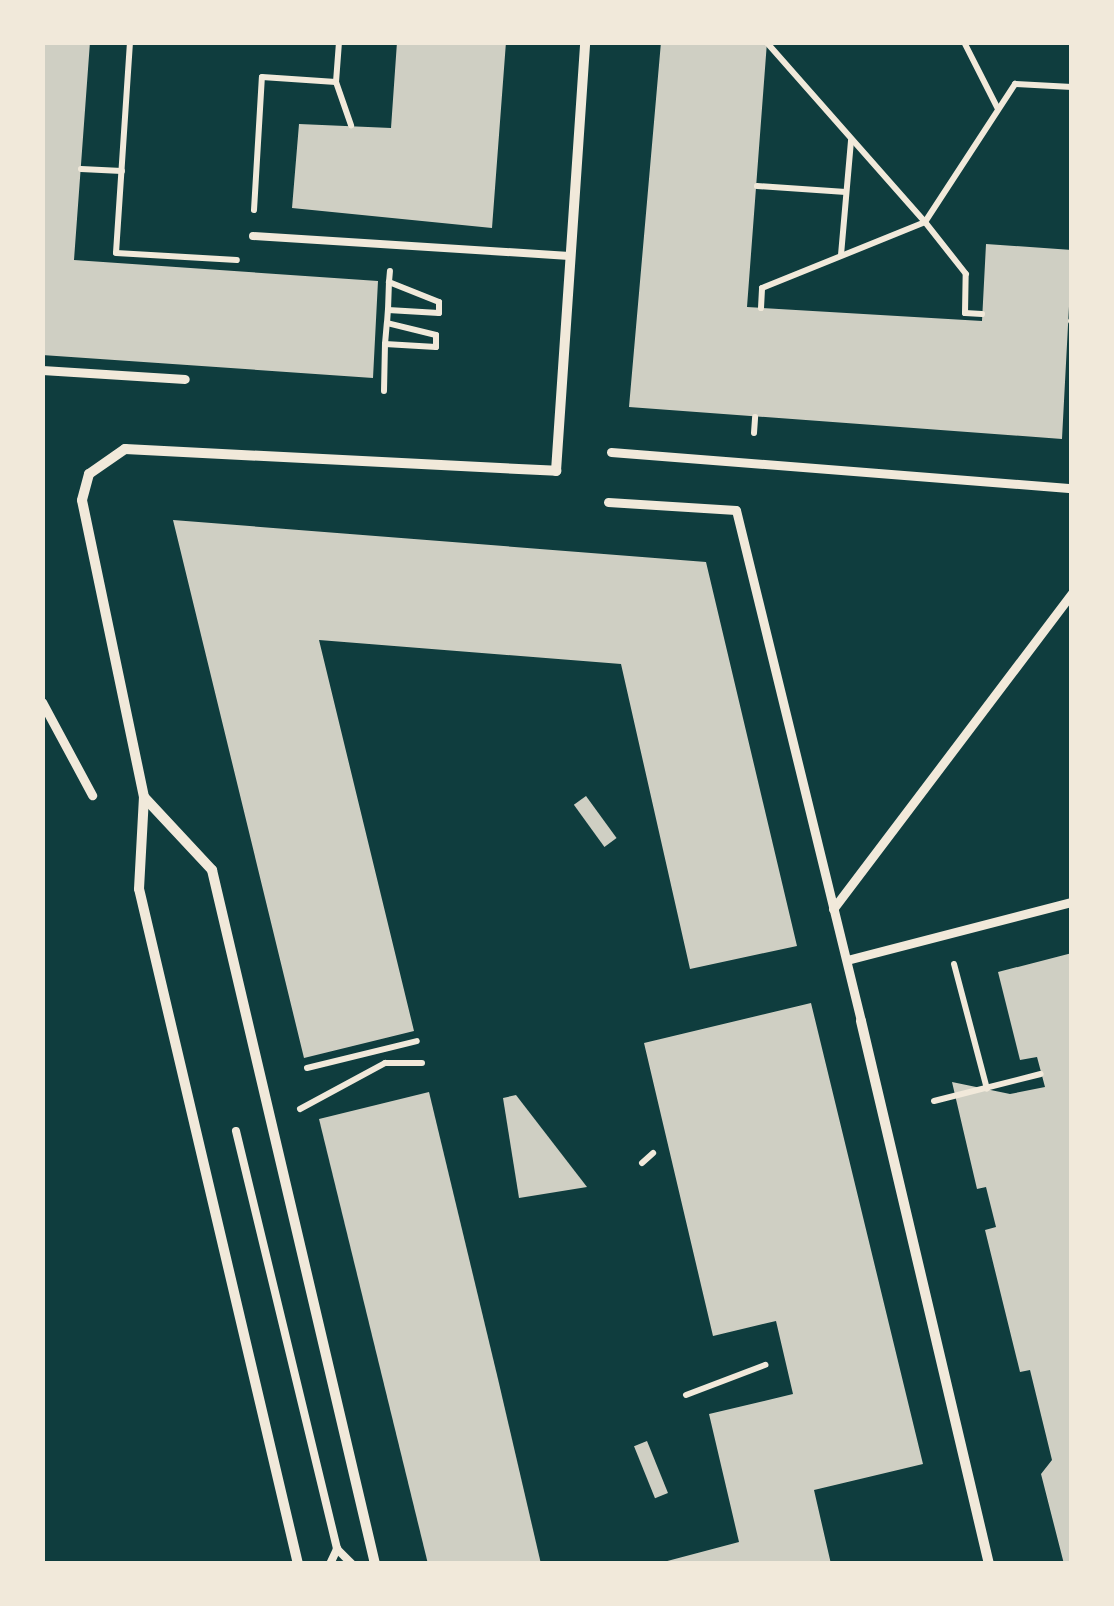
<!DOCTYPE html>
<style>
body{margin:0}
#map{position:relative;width:1114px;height:1606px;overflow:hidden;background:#0f3d3e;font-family:Raleway,sans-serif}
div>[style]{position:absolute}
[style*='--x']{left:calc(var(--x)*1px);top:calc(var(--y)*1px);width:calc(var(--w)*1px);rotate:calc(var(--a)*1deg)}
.building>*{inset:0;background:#cfcfc3;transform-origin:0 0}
.path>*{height:6px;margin:-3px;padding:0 3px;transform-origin:3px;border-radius:3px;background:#f1e9da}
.service>*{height:8px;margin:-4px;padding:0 4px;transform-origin:4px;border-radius:4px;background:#f1e9da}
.pedestrian>*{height:9px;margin:-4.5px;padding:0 4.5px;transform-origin:4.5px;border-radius:4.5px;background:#f1e9da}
.minor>*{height:10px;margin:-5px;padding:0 5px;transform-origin:5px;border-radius:5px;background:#f1e9da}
span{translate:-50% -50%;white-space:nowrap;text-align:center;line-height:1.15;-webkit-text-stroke:8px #f1e9da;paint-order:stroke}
.frame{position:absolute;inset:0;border:45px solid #f1e9da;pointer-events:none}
</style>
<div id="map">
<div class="building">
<i style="clip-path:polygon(42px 42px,90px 42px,74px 260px,378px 281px,373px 378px,42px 355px)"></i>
<i style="clip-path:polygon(397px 42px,506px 42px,492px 228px,292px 208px,299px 124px,391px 128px)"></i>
<i style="clip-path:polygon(661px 42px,767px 42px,747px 307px,982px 321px,986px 244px,1072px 250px,1062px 439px,629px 407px)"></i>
<i style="clip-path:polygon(173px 520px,706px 562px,797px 946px,690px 969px,621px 664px,319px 640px,414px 1031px,304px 1058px)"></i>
<i style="left:586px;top:796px;width:52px;height:15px;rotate:54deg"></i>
<i style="clip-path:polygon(1072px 953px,1072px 1564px,1064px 1564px,1041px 1474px,1052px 1460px,1030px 1370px,1020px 1372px,985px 1230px,996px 1227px,986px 1187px,977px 1189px,952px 1082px,1010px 1094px,1045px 1087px,1037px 1057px,1020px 1060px,998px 972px)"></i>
<i style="clip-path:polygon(811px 1003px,923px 1464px,814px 1490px,831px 1564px,656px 1564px,739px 1542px,709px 1414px,793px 1394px,776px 1321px,713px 1336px,644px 1043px)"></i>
<i style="clip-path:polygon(429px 1092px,498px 1379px,541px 1564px,428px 1564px,319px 1119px)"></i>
<i style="clip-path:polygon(516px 1095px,587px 1187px,519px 1198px,503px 1098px)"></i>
<i style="left:647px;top:1441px;width:56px;height:14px;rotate:68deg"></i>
</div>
<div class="path">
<i style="--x:130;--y:42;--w:211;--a:93.8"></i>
<i style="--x:116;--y:253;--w:121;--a:3.3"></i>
<i style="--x:964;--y:42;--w:75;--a:63.1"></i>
<i style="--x:336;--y:82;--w:46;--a:70.8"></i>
<i style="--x:81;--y:169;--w:41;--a:2.8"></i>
<i style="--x:757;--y:186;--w:89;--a:3.9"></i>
<i style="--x:254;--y:210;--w:133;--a:-86.6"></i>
<i style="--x:262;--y:77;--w:74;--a:3.9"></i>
<i style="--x:336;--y:82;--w:40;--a:-85.7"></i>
<i style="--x:841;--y:255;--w:115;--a:-85"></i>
<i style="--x:761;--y:308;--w:20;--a:-87"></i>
<i style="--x:762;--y:288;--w:176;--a:-22"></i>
<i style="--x:925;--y:222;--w:239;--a:-131.4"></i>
<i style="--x:388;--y:310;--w:28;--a:-88"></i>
<i style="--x:982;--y:314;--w:17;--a:-177"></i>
<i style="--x:965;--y:313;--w:39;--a:-89"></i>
<i style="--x:966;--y:274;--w:66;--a:-128.3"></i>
<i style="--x:925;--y:222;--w:165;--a:-56.9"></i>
<i style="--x:1015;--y:84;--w:57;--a:3"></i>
<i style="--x:1071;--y:321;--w:1;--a:0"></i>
<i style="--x:385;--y:344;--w:21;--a:-85"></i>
<i style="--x:384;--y:391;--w:47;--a:-88.8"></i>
<i style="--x:385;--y:344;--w:51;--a:3.4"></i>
<i style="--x:436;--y:347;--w:12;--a:-90"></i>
<i style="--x:436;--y:335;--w:50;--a:-166.2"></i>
<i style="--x:387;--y:323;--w:13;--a:-86"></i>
<i style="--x:388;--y:310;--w:51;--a:3.4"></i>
<i style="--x:439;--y:313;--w:11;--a:-90"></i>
<i style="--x:439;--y:302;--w:54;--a:-158.2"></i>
<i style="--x:389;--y:282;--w:11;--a:-85"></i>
<i style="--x:754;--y:433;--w:16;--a:-86"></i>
<i style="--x:954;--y:964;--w:129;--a:75.2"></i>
<i style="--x:307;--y:1068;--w:113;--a:-13.8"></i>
<i style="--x:934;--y:1101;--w:110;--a:-14.2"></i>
<i style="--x:300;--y:1109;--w:97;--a:-28.4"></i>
<i style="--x:385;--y:1063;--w:37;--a:0"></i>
<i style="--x:642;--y:1163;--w:15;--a:-42"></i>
<i style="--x:686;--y:1395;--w:85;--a:-20.8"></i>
</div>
<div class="service">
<i style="--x:253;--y:236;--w:317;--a:3.6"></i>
<i style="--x:236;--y:1131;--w:430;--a:76.4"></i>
<i style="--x:337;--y:1549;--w:21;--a:45"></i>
<i style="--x:330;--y:1564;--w:17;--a:-65"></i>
</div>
<div class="pedestrian">
<i style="--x:42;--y:370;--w:143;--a:3.6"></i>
<i style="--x:611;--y:452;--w:462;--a:4.5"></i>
<i style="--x:608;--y:502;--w:128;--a:3.6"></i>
<i style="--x:736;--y:510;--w:526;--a:76.25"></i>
<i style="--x:42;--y:702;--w:106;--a:61.7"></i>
<i style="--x:833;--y:909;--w:396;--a:-52.9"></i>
<i style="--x:847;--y:960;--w:232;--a:-14.5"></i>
</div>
<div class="minor">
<i style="--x:144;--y:797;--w:100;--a:47"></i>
<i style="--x:212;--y:870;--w:713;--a:76.78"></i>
<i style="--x:861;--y:1021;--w:558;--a:76.74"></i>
<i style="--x:298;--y:1564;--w:693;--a:-103.25"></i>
<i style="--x:139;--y:889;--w:92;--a:-86.9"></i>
<i style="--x:144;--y:797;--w:303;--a:-101.8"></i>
<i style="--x:82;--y:500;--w:27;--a:-75"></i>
<i style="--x:89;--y:474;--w:44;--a:-34.8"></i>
<i style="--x:125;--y:449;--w:432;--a:2.9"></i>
<i style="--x:556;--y:471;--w:430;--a:-86.1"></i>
</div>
<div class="frame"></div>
</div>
